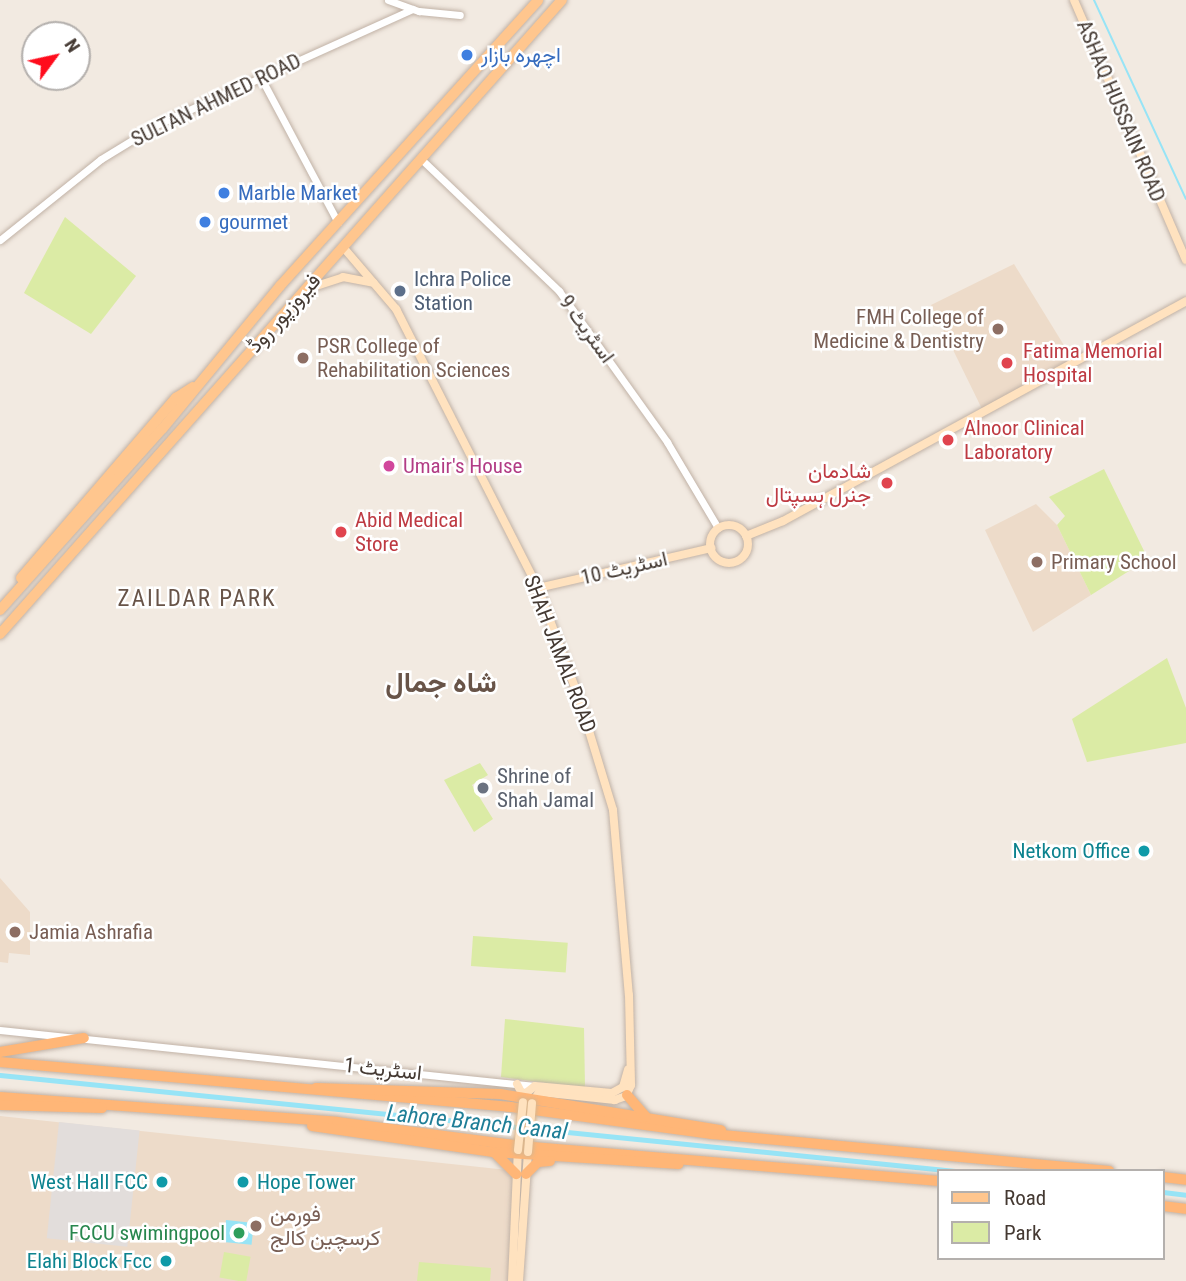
<!DOCTYPE html>
<meta charset="utf-8">
<style>
body{margin:0}
#map{position:relative;width:1186px;height:1281px;overflow:hidden;background:#f2eae1;font-family:"Roboto Condensed",Vazirmatn,sans-serif}
div>[style]{position:absolute}
[style*='--x']{left:calc(var(--x)*1px);top:calc(var(--y)*1px);width:calc(var(--w)*1px);rotate:calc(var(--a)*1deg)}
.education>*{inset:0;background:#eddbc9}
.green>*{inset:0;background:#dbeba5;transform-origin:0 0}
.parking>*{inset:0;background:#e2dddb;transform-origin:0 0}
.water>*{inset:0;background:#97e4f6;transform-origin:0 0}
.stream>*{height:2px;margin:-1px;padding:0 1px;transform-origin:1px;border-radius:1px;background:#97e4f6}
.canal>*{height:5px;margin:-2.5px;padding:0 2.5px;transform-origin:2.5px;border-radius:2.5px;background:#97e4f6}
.roads{filter:drop-shadow(0 0 2px #c1b2a6) drop-shadow(0 0 2px #c1b2a6)}
.tertiary>*{height:7px;margin:-3.5px;padding:0 3.5px;transform-origin:3.5px;border-radius:3.5px;background:#fff}
.secondary>*{height:8px;margin:-4px;padding:0 4px;transform-origin:4px;border-radius:4px;background:#ffe2bf}
.secondary>.ring{margin:-4px;padding:0;box-sizing:content-box;background:none;border:8px solid #ffe2bf;border-radius:50%}
.primary>*{height:10px;margin:-5px;padding:0 5px;transform-origin:5px;border-radius:5px;background:#ffc68e}
.trunk>*{height:10px;margin:-5px;padding:0 5px;transform-origin:5px;border-radius:5px;background:#ffb677}
.bridges{filter:drop-shadow(0 0 2px #dab68e) drop-shadow(0 0 2px #dab68e)}
.secondary-bridge>*{height:8px;margin:-4px;padding:0 4px;transform-origin:4px;border-radius:4px;background:#ffe2bf}
.dots>*{width:19px;height:19px;translate:-50% -50%;box-sizing:border-box;border:4px solid #fff;border-radius:50%}
span{translate:-50% -50%;white-space:nowrap;text-align:center;line-height:1.15;-webkit-text-stroke:5px #fff;paint-order:stroke}
.shop-label{font-size:21px;color:#366cbe}
.left{translate:0 -50%;text-align:left}
.street-label{font-size:21px;color:#443932}
.service-label{font-size:21px;color:#4e5e75}
.education-label{font-size:21px;color:#785e54}
.right{translate:-100% -50%;text-align:right}
.health-label{font-size:21px;color:#be3a42}
.hotel-label{font-size:21px;color:#b23c85}
.worship-label{font-size:21px;color:#5b616d}
.culture-label{font-size:21px;color:#0d838f}
.leisure-label{font-size:21px;color:#27864d}
.neighbourhood-label{font-size:23px;color:#685448;letter-spacing:2px}
.water-label{font-size:23px;color:#1f7e97;font-style:italic}
.district-label{font-size:28px;color:#685448;font-weight:700}
.legend{position:absolute;left:937px;top:1169px;width:228px;height:91px;box-sizing:border-box;background:#fff;border:2px solid #b4b0ad;margin:0;padding:9px 12px;list-style:none;font-size:21px;color:#443932}
.legend li{display:flex;align-items:center;gap:14px;height:35px}
.legend b{width:35px;border:2px solid #b4b0ad}
.north{position:absolute;left:21px;top:21px;width:70px;height:70px;box-sizing:border-box;background:#fff;border:2px solid #b4b0ad;border-radius:50%;rotate:57deg;font-size:19px;font-weight:700;line-height:28px;text-align:center;color:#443932}
.north::after{content:'';display:block;margin:auto;width:24px;height:32px;background:#ff0c1c;clip-path:polygon(50% 0,100% 100%,50% 72%,0 100%)}
</style>
<div id="map">
<div class="education">
<i style="clip-path:polygon(1014px 264px,1073px 360px,983px 411px,931px 305px)"></i>
<i style="clip-path:polygon(1036px 504px,1057px 525px,1091px 595px,1033px 632px,985px 530px)"></i>
<i style="clip-path:polygon(0 878px,30px 912px,30px 955px,9px 953px,8px 963px,0 962px)"></i>
<i style="clip-path:polygon(0 1116px,517px 1171px,508px 1281px,0 1281px)"></i>
</div>
<div class="green">
<i style="clip-path:polygon(65px 217px,136px 276px,91px 334px,24px 293px)"></i>
<i style="clip-path:polygon(1104px 469px,1148px 559px,1091px 595px,1057px 525px,1065px 516px,1049px 497px)"></i>
<i style="clip-path:polygon(1167px 658px,1186px 708px,1186px 743px,1087px 762px,1072px 719px)"></i>
<i style="clip-path:polygon(480px 763px,488px 775px,472px 785px,493px 819px,474px 832px,444px 780px)"></i>
<i style="left:473px;top:936px;width:95px;height:30px;rotate:4deg"></i>
<i style="clip-path:polygon(505px 1019px,584px 1028px,585px 1088px,501px 1077px)"></i>
<i style="left:224px;top:1252px;width:27px;height:26px;rotate:10deg"></i>
<i style="clip-path:polygon(419px 1262px,491px 1268px,490px 1281px,417px 1281px)"></i>
</div>
<div class="parking">
<i style="left:59px;top:1122px;width:81px;height:117px;rotate:6deg"></i>
</div>
<div class="water">
<i style="left:226px;top:1220px;width:28px;height:22px;rotate:6deg"></i>
</div>
<div class="stream">
<i style="--x:1094;--y:0;--w:219;--a:65.2"></i>
</div>
<div class="canal">
<i style="--x:0;--y:1075;--w:960;--a:5.74"></i>
<i style="--x:1163;--y:1192;--w:23;--a:7"></i>
</div>
<div class="roads">
<div class="tertiary">
<i style="--x:388;--y:0;--w:33;--a:20"></i>
<i style="--x:419;--y:11;--w:41;--a:5.6"></i>
<i style="--x:260;--y:76;--w:166;--a:62"></i>
<i style="--x:421;--y:159;--w:191;--a:43.7"></i>
<i style="--x:559;--y:291;--w:186;--a:54.4"></i>
<i style="--x:667;--y:442;--w:100;--a:59.3"></i>
<i style="--x:0;--y:240;--w:129;--a:-38.7"></i>
<i style="--x:101;--y:159;--w:69;--a:-31.4"></i>
<i style="--x:160;--y:123;--w:277;--a:-24.3"></i>
<i style="--x:0;--y:1030;--w:538;--a:5.98"></i>
</div>
<div class="secondary">
<i style="--x:1074;--y:0;--w:283;--a:66.7"></i>
<i style="--x:343;--y:247;--w:82;--a:49.5"></i>
<i style="--x:396;--y:309;--w:313;--a:63"></i>
<i style="--x:538;--y:588;--w:117;--a:69.6"></i>
<i style="--x:579;--y:698;--w:117;--a:73.1"></i>
<i style="--x:613;--y:810;--w:186;--a:85.1"></i>
<i style="--x:629;--y:995;--w:90;--a:88.7"></i>
<i style="--x:631;--y:1085;--w:12;--a:114"></i>
<i style="--x:626;--y:1096;--w:12;--a:160"></i>
<i style="--x:615;--y:1100;--w:76;--a:-174"></i>
<i style="--x:539;--y:1092;--w:13;--a:122"></i>
<i style="--x:307;--y:289;--w:38;--a:-18"></i>
<i style="--x:343;--y:277;--w:31;--a:11"></i>
<i class="ring" style="left:710px;top:525px;width:30px;height:30px"></i>
<i style="--x:746;--y:536;--w:40;--a:-22"></i>
<i style="--x:783;--y:521;--w:459;--a:-28.6"></i>
<i style="--x:538;--y:588;--w:178;--a:-13"></i>
<i style="--x:517;--y:1084;--w:16;--a:63"></i>
<i style="--x:523;--y:1102;--w:9;--a:-72"></i>
<i style="--x:526;--y:1093;--w:11;--a:-38"></i>
<i style="--x:535;--y:1086;--w:77;--a:5.2"></i>
<i style="--x:612;--y:1093;--w:13;--a:-29"></i>
<i style="--x:623;--y:1087;--w:18;--a:-74"></i>
<i style="--x:512;--y:1281;--w:131;--a:-87.4"></i>
<i style="--x:519;--y:1281;--w:129;--a:-86"></i>
</div>
<div class="primary">
<i style="--x:21;--y:578;--w:238;--a:-49.3"></i>
<i style="--x:176;--y:398;--w:20;--a:-33"></i>
<i style="--x:0;--y:610;--w:244;--a:-48.2"></i>
<i style="--x:163;--y:428;--w:184;--a:-50.5"></i>
<i style="--x:280;--y:286;--w:385;--a:-47.9"></i>
<i style="--x:0;--y:634;--w:847;--a:-48.45"></i>
</div>
<div class="trunk">
<i style="--x:0;--y:1052;--w:85;--a:-9.5"></i>
<i style="--x:0;--y:1062;--w:513;--a:5.03"></i>
<i style="--x:511;--y:1107;--w:203;--a:7.7"></i>
<i style="--x:712;--y:1134;--w:399;--a:5.3"></i>
<i style="--x:316;--y:1088;--w:184;--a:1.9"></i>
<i style="--x:500;--y:1094;--w:224;--a:9.3"></i>
<i style="--x:627;--y:1095;--w:29;--a:49"></i>
<i style="--x:0;--y:1097;--w:338;--a:4.2"></i>
<i style="--x:337;--y:1122;--w:186;--a:7.4"></i>
<i style="--x:521;--y:1146;--w:419;--a:4.8"></i>
<i style="--x:0;--y:1105;--w:102;--a:1.7"></i>
<i style="--x:312;--y:1126;--w:183;--a:8.2"></i>
<i style="--x:493;--y:1152;--w:186;--a:3.7"></i>
<i style="--x:495;--y:1153;--w:30;--a:45"></i>
<i style="--x:526;--y:1174;--w:17;--a:-45"></i>
<i style="--x:538;--y:1162;--w:12;--a:-5"></i>
<i style="--x:1163;--y:1177;--w:23;--a:7"></i>
<i style="--x:1163;--y:1206;--w:23;--a:7"></i>
</div>
</div>
<div class="bridges">
<div class="secondary-bridge">
<i style="--x:518;--y:1150;--w:48;--a:-84.1"></i>
<i style="--x:528;--y:1152;--w:49;--a:-85.3"></i>
</div>
</div>
<div class="dots">
<i style="left:467px;top:55px;background:#3f7fe0"></i>
<i style="left:224px;top:193px;background:#3f7fe0"></i>
<i style="left:205px;top:222px;background:#3f7fe0"></i>
<i style="left:400px;top:291px;background:#5c6f8a"></i>
<i style="left:998px;top:329px;background:#8d6e63"></i>
<i style="left:303px;top:358px;background:#8d6e63"></i>
<i style="left:1007px;top:363px;background:#e0444e"></i>
<i style="left:948px;top:440px;background:#e0444e"></i>
<i style="left:389px;top:466px;background:#d1479c"></i>
<i style="left:887px;top:483px;background:#e0444e"></i>
<i style="left:341px;top:532px;background:#e0444e"></i>
<i style="left:1037px;top:562px;background:#8d6e63"></i>
<i style="left:483px;top:788px;background:#6b7280"></i>
<i style="left:1144px;top:851px;background:#0f9aa8"></i>
<i style="left:15px;top:932px;background:#8d6e63"></i>
<i style="left:162px;top:1182px;background:#0f9aa8"></i>
<i style="left:243px;top:1182px;background:#0f9aa8"></i>
<i style="left:256px;top:1226px;background:#8d6e63"></i>
<i style="left:239px;top:1233px;background:#2e9e5b"></i>
<i style="left:166px;top:1261px;background:#0f9aa8"></i>
</div>
<div class="shop-label">
<span class="left" style="left:481px;top:55px">اچھرہ بازار</span>
<span class="left" style="left:238px;top:193px">Marble Market</span>
<span class="left" style="left:219px;top:222px">gourmet</span>
</div>
<div class="street-label">
<span style="left:216px;top:100px;rotate:-26deg">SULTAN AHMED ROAD</span>
<span style="left:1121px;top:111px;rotate:67deg">ASHAQ HUSSAIN ROAD</span>
<span style="left:284px;top:313px;rotate:-48deg">فیروزپور روڈ</span>
<span style="left:587px;top:329px;rotate:54deg">اسٹریٹ 9</span>
<span style="left:624px;top:568px;rotate:-13deg">اسٹریٹ 10</span>
<span style="left:560px;top:654px;rotate:69deg">SHAH JAMAL ROAD</span>
<span style="left:383px;top:1069px;rotate:6deg">اسٹریٹ 1</span>
</div>
<div class="service-label">
<span class="left" style="left:414px;top:291px">Ichra Police<br>Station</span>
</div>
<div class="education-label">
<span class="right" style="left:984px;top:329px">FMH College of<br>Medicine &amp; Dentistry</span>
<span class="left" style="left:317px;top:358px">PSR College of<br>Rehabilitation Sciences</span>
<span class="left" style="left:1051px;top:562px">Primary School</span>
<span class="left" style="left:29px;top:932px">Jamia Ashrafia</span>
<span class="left" style="left:270px;top:1226px">فورمن<br>کرسچین کالج</span>
</div>
<div class="health-label">
<span class="left" style="left:1023px;top:363px">Fatima Memorial<br>Hospital</span>
<span class="left" style="left:964px;top:440px">Alnoor Clinical<br>Laboratory</span>
<span class="right" style="left:871px;top:483px">شادمان<br>جنرل ہسپتال</span>
<span class="left" style="left:355px;top:532px">Abid Medical<br>Store</span>
</div>
<div class="hotel-label">
<span class="left" style="left:403px;top:466px">Umair's House</span>
</div>
<div class="worship-label">
<span class="left" style="left:497px;top:788px">Shrine of<br>Shah Jamal</span>
</div>
<div class="culture-label">
<span class="right" style="left:1130px;top:851px">Netkom Office</span>
<span class="right" style="left:148px;top:1182px">West Hall FCC</span>
<span class="left" style="left:257px;top:1182px">Hope Tower</span>
<span class="right" style="left:152px;top:1261px">Elahi Block Fcc</span>
</div>
<div class="leisure-label">
<span class="right" style="left:225px;top:1233px">FCCU swimingpool</span>
</div>
<div class="neighbourhood-label">
<span style="left:197px;top:599px">ZAILDAR PARK</span>
</div>
<div class="water-label">
<span style="left:477px;top:1123px;rotate:6deg">Lahore Branch Canal</span>
</div>
<div class="district-label">
<span style="left:441px;top:683px">شاہ جمال</span>
</div>
<ul class="legend">
<li><b style="height:9px;background:#ffc68e"></b>Road</li>
<li><b style="height:19px;background:#dbeba5"></b>Park</li>
</ul>
<div class="north">N</div>
</div>
